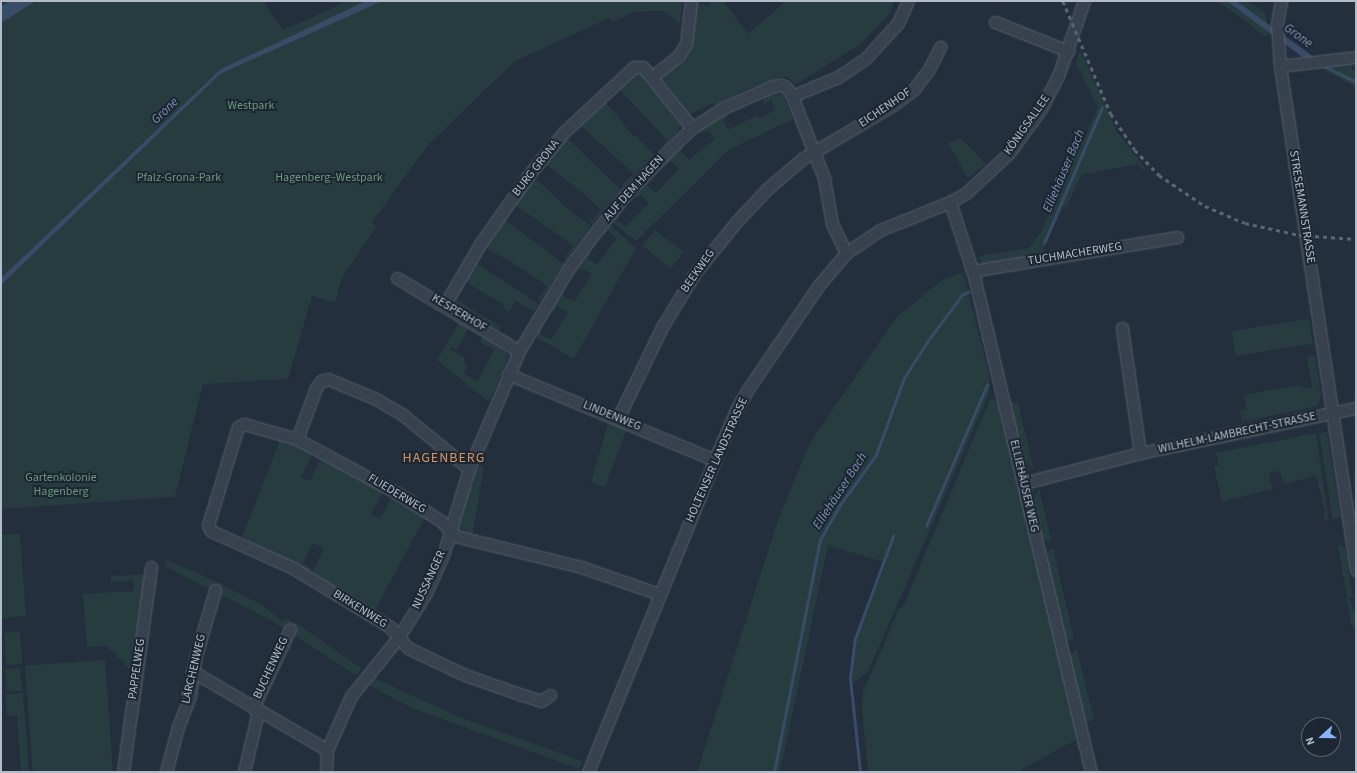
<!DOCTYPE html>
<meta charset="utf-8">
<style>
body{margin:0}
#map{position:relative;width:1357px;height:773px;overflow:hidden;background:#242f3e;font-family:"Source Sans 3",sans-serif}
div>[style]{position:absolute}
[style*='--x']{left:calc(var(--x)*1px);top:calc(var(--y)*1px);width:calc(var(--w)*1px);rotate:calc(var(--a)*1deg)}
.green>*{inset:0;background:#263c3f;transform-origin:0 0}
.water>*{inset:0;background:#394c67}
.stream>*{height:2.5px;margin:-1.25px;padding:0 1.25px;transform-origin:1.25px;border-radius:1.25px;background:#394c67}
.roads{filter:drop-shadow(0 0 1px #565f6c) drop-shadow(0 0 1px #565f6c)}
.minor>*{height:11px;margin:-5.5px;padding:0 5.5px;transform-origin:5.5px;border-radius:5.5px;background:#38414e}
.rail>*{height:2.5px;margin-top:-1.25px;transform-origin:0;background:repeating-linear-gradient(90deg,#5a6575 0 4px,transparent 0 8px)}
span{translate:-50% -50%;white-space:nowrap;text-align:center;line-height:1.15;-webkit-text-stroke:4px #1d2633;paint-order:stroke}
.park-label{font-size:12px;color:#6b9a76}
.street-label{font-size:12px;color:#b4bcc9}
.water-label{font-size:13px;color:#7c92b1;font-style:italic}
.quarter-label{font-size:14px;color:#d59563;letter-spacing:1px}
.frame{position:absolute;inset:0;border:2px solid #b4bcc9;pointer-events:none}
.north{position:absolute;left:1301px;top:717px;width:40px;height:40px;box-sizing:border-box;background:#1d2633;border:1px solid #59626f;border-radius:50%;rotate:249deg;font-size:11px;font-weight:700;line-height:16px;text-align:center;color:#b4bcc9}
.north::after{content:'';display:block;margin:auto;width:14px;height:18px;background:#8ab4f8;clip-path:polygon(50% 0,100% 100%,50% 72%,0 100%)}
</style>
<div id="map">
<div class="green">
<i style="clip-path:polygon(36px 1px,263px 1px,283px 30px,349px 1px,682px 1px,680px 24px,663px 11px,634px 12px,613px 22px,609px 18px,515px 61px,428px 145px,372px 222px,376px 227px,342px 278px,335px 302px,312px 296px,288px 379px,203px 384px,175px 497px,1px 509px,1px 23px)"></i>
<i style="clip-path:polygon(694px 1px,698px 1px,701px 5px,703px 3px,706px 7px,713px 1px,723px 1px,748px 34px,786px 1px,895px 1px,888px 15px,859px 45px,795px 85px,787px 76px,750px 88px,715px 105px,713px 103px,689px 115px,659px 75px,676px 62px)"></i>
<i style="clip-path:polygon(1218px 1px,1248px 1px,1265px 12px,1269px 35px,1265px 36px)"></i>
<i style="clip-path:polygon(1080px 50px,1117px 132px,1146px 169px,1143px 170px,1137px 164px,1081px 175px,1066px 208px,1063px 206px,1041px 255px,981px 264px,979px 256px,1029px 248px,1042px 231px,1072px 157px,1081px 140px,1084px 140px,1098px 107px,1076px 63px)"></i>
<i style="clip-path:polygon(1352px 63px,1352px 70px,1356px 70px,1356px 87px,1319px 68px)"></i>
<i style="clip-path:polygon(634px 73px,642px 74px,681px 125px,678px 131px,656px 153px,667px 141px,656px 128px,619px 89px,607px 98px)"></i>
<i style="clip-path:polygon(777px 93px,784px 97px,793px 119px,729px 150px,636px 241px,611px 221px,618px 213px,620px 217px,618px 220px,626px 227px,649px 203px,640px 195px,637px 198px,632px 196px,649px 178px,648px 186px,656px 193px,679px 169px,671px 161px,667px 165px,663px 163px,683px 144px,681px 151px,689px 160px,715px 139px,707px 130px,703px 133px,699px 132px,705px 125px,727px 113px,727px 118px,723px 120px,728px 130px,758px 115px,760px 118px,776px 110px,771px 100px,764px 104px,761px 97px)"></i>
<i style="clip-path:polygon(605px 101px,633px 136px,635px 135px,654px 155px,623px 187px,622px 185px,633px 174px,621px 162px,581px 126px,570px 135px)"></i>
<i style="clip-path:polygon(567px 138px,621px 190px,592px 224px,590px 222px,601px 210px,589px 198px,547px 165px,536px 174px)"></i>
<i style="clip-path:polygon(961px 138px,986px 164px,968px 178px,948px 143px)"></i>
<i style="clip-path:polygon(534px 177px,566px 207px,591px 226px,566px 260px,564px 259px,573px 246px,560px 236px,515px 205px,505px 217px)"></i>
<i style="clip-path:polygon(503px 219px,564px 264px,540px 301px,538px 300px,547px 286px,533px 276px,487px 248px,477px 261px)"></i>
<i style="clip-path:polygon(609px 224px,636px 248px,574px 359px,536px 337px,541px 327px,541px 335px,551px 340px,568px 312px,558px 306px,554px 312px,551px 309px,563px 289px,564px 297px,574px 302px,592px 274px,582px 268px,579px 271px,574px 271px,588px 250px,591px 255px,588px 258px,597px 265px,617px 238px,608px 231px,605px 235px,601px 234px)"></i>
<i style="left:655px;top:230px;width:36px;height:20px;rotate:38deg"></i>
<i style="clip-path:polygon(476px 263px,539px 304px,534px 312px,516px 301px,509px 312px,503px 309px,504px 305px,466px 282px,456px 299px,501px 327px,499px 331px,456px 304px,455px 297px)"></i>
<i style="clip-path:polygon(963px 272px,989px 375px,990px 391px,868px 672px,851px 684px,855px 643px,886px 563px,828px 545px,780px 772px,697px 772px,779px 517px,811px 441px,896px 318px,942px 280px)"></i>
<i style="left:1309px;top:319px;width:25px;height:78px;rotate:81deg"></i>
<i style="clip-path:polygon(460px 321px,474px 330px,469px 328px,457px 350px,451px 347px,450px 349px,465px 358px,464px 362px,468px 365px,464px 374px,478px 381px,494px 350px,480px 342px,483px 336px,507px 353px,506px 364px,489px 402px,437px 360px)"></i>
<i style="clip-path:polygon(1315px 356px,1321px 394px,1317px 406px,1242px 422px,1240px 410px,1246px 409px,1244px 395px,1301px 385px,1301px 388px,1312px 387px,1307px 357px)"></i>
<i style="clip-path:polygon(990px 399px,997px 400px,1079px 738px,1017px 772px,868px 772px,862px 708px,863px 692px,899px 609px,903px 607px)"></i>
<i style="clip-path:polygon(1009px 401px,1018px 404px,1034px 470px,1022px 458px)"></i>
<i style="clip-path:polygon(611px 421px,627px 428px,605px 487px,591px 482px,608px 423px)"></i>
<i style="left:1327px;top:432px;width:86px;height:8px;rotate:81deg"></i>
<i style="clip-path:polygon(1316px 433px,1329px 523px,1324px 518px,1325px 510px,1316px 476px,1284px 484px,1280px 472px,1273px 471px,1269px 475px,1273px 489px,1222px 502px,1214px 467px,1219px 465px,1216px 453px)"></i>
<i style="clip-path:polygon(280px 440px,313px 452px,301px 477px,310px 481px,322px 457px,384px 491px,371px 514px,380px 519px,393px 496px,425px 517px,374px 612px,311px 575px,324px 548px,313px 543px,303px 563px,311px 568px,308px 573px,242px 537px)"></i>
<i style="clip-path:polygon(481px 466px,484px 467px,472px 536px,460px 533px,457px 528px,470px 485px,472px 486px,474px 481px,472px 480px,476px 469px)"></i>
<i style="clip-path:polygon(1039px 488px,1051px 540px,1046px 541px,1041px 538px,1033px 502px)"></i>
<i style="clip-path:polygon(20px 534px,26px 616px,1px 618px,1px 535px)"></i>
<i style="clip-path:polygon(1338px 544px,1345px 547px,1353px 597px,1349px 598px,1356px 617px,1356px 626px,1352px 629px)"></i>
<i style="clip-path:polygon(1053px 549px,1074px 639px,1069px 640px,1065px 638px,1045px 555px,1048px 551px)"></i>
<i style="clip-path:polygon(167px 560px,217px 582px,262px 605px,284px 622px,284px 618px,298px 624px,362px 669px,356px 675px,272px 621px,165px 566px)"></i>
<i style="clip-path:polygon(148px 574px,133px 672px,107px 646px,87px 647px,83px 594px,134px 591px,133px 580px,111px 582px,111px 576px)"></i>
<i style="left:20px;top:632px;width:32px;height:16px;rotate:86deg"></i>
<i style="clip-path:polygon(1077px 650px,1094px 720px,1088px 721px,1084px 719px,1069px 655px)"></i>
<i style="left:105px;top:660px;width:112px;height:80px;rotate:86deg"></i>
<i style="left:20px;top:668px;width:23px;height:15px;rotate:85deg"></i>
<i style="clip-path:polygon(374px 678px,459px 717px,582px 761px,579px 769px,412px 708px,369px 685px)"></i>
<i style="clip-path:polygon(23px 693px,29px 772px,21px 772px,17px 715px,7px 716px,6px 694px)"></i>
</div>
<div class="water">
<i style="clip-path:polygon(9px 1px,36px 1px,1px 23px,1px 6px)"></i>
<i style="clip-path:polygon(366px 1px,382px 1px,220px 74px,1px 285px,1px 278px,221px 69px)"></i>
<i style="clip-path:polygon(1227px 1px,1236px 1px,1328px 67px,1356px 80px,1356px 84px,1301px 56px)"></i>
</div>
<div class="stream">
<i style="--x:1044;--y:243;--w:147;--a:-66.8"></i>
<i style="--x:926;--y:526;--w:154;--a:-66.6"></i>
<i style="--x:774;--y:772;--w:237;--a:-78.8"></i>
<i style="--x:820;--y:540;--w:40;--a:-60.3"></i>
<i style="--x:840;--y:505;--w:62;--a:-54.2"></i>
<i style="--x:876;--y:455;--w:82;--a:-70"></i>
<i style="--x:904;--y:378;--w:43;--a:-57.4"></i>
<i style="--x:927;--y:342;--w:59;--a:-53.3"></i>
<i style="--x:962;--y:295;--w:7;--a:-27"></i>
<i style="--x:860;--y:772;--w:95;--a:-96.1"></i>
<i style="--x:850;--y:678;--w:39;--a:-83"></i>
<i style="--x:855;--y:639;--w:110;--a:-69.7"></i>
</div>
<div class="roads">
<div class="minor">
<i style="--x:1281;--y:1;--w:23;--a:100"></i>
<i style="--x:1277;--y:24;--w:42;--a:85.9"></i>
<i style="--x:1280;--y:66;--w:510;--a:81.42"></i>
<i style="--x:995;--y:22;--w:79;--a:21.7"></i>
<i style="--x:1280;--y:66;--w:77;--a:-6.8"></i>
<i style="--x:652;--y:77;--w:35;--a:-39"></i>
<i style="--x:679;--y:55;--w:13;--a:-58"></i>
<i style="--x:686;--y:44;--w:43;--a:-83.4"></i>
<i style="--x:792;--y:96;--w:50;--a:-22.4"></i>
<i style="--x:838;--y:77;--w:34;--a:-34"></i>
<i style="--x:866;--y:58;--w:47;--a:-47.6"></i>
<i style="--x:898;--y:23;--w:24;--a:-66"></i>
<i style="--x:950;--y:202;--w:78;--a:72"></i>
<i style="--x:974;--y:276;--w:510;--a:76.73"></i>
<i style="--x:972;--y:271;--w:208;--a:-9.4"></i>
<i style="--x:397;--y:278;--w:142;--a:30.9"></i>
<i style="--x:445;--y:304;--w:69;--a:-59.7"></i>
<i style="--x:480;--y:244;--w:88;--a:-54.7"></i>
<i style="--x:531;--y:172;--w:52;--a:-50.5"></i>
<i style="--x:564;--y:132;--w:96;--a:-42.9"></i>
<i style="--x:634;--y:67;--w:9;--a:0"></i>
<i style="--x:643;--y:67;--w:78;--a:51.2"></i>
<i style="--x:1122;--y:328;--w:126;--a:81.8"></i>
<i style="--x:508;--y:374;--w:224;--a:22.6"></i>
<i style="--x:618;--y:418;--w:101;--a:-64.2"></i>
<i style="--x:662;--y:327;--w:63;--a:-58.6"></i>
<i style="--x:695;--y:273;--w:67;--a:-51.1"></i>
<i style="--x:737;--y:221;--w:44;--a:-46.8"></i>
<i style="--x:767;--y:189;--w:46;--a:-40.6"></i>
<i style="--x:802;--y:159;--w:106;--a:-30.7"></i>
<i style="--x:893;--y:105;--w:26;--a:-37"></i>
<i style="--x:914;--y:89;--w:25;--a:-53"></i>
<i style="--x:929;--y:69;--w:25;--a:-63"></i>
<i style="--x:297;--y:439;--w:54;--a:-69.6"></i>
<i style="--x:316;--y:388;--w:9;--a:-54"></i>
<i style="--x:321;--y:381;--w:7;--a:-16"></i>
<i style="--x:328;--y:379;--w:50;--a:22.4"></i>
<i style="--x:374;--y:398;--w:34;--a:30"></i>
<i style="--x:403;--y:415;--w:85;--a:39.3"></i>
<i style="--x:1024;--y:483;--w:120;--a:-14.5"></i>
<i style="--x:1140;--y:453;--w:221;--a:-11.8"></i>
<i style="--x:192;--y:671;--w:156;--a:30.3"></i>
<i style="--x:550;--y:695;--w:11;--a:146"></i>
<i style="--x:541;--y:701;--w:20;--a:-162"></i>
<i style="--x:522;--y:695;--w:60;--a:-160.7"></i>
<i style="--x:465;--y:675;--w:63;--a:-154.7"></i>
<i style="--x:408;--y:648;--w:28;--a:-131"></i>
<i style="--x:390;--y:627;--w:114;--a:-148.7"></i>
<i style="--x:293;--y:568;--w:90;--a:-155.7"></i>
<i style="--x:211;--y:531;--w:7;--a:-117"></i>
<i style="--x:208;--y:525;--w:102;--a:-73"></i>
<i style="--x:238;--y:427;--w:7;--a:-27"></i>
<i style="--x:244;--y:424;--w:55;--a:15.8"></i>
<i style="--x:297;--y:439;--w:114;--a:28.4"></i>
<i style="--x:397;--y:493;--w:52;--a:32.5"></i>
<i style="--x:441;--y:521;--w:21;--a:47"></i>
<i style="--x:455;--y:536;--w:130;--a:13.8"></i>
<i style="--x:581;--y:567;--w:83;--a:19.1"></i>
<i style="--x:253;--y:708;--w:87;--a:-64.9"></i>
<i style="--x:123;--y:772;--w:207;--a:-82.2"></i>
<i style="--x:166;--y:772;--w:47;--a:-75.1"></i>
<i style="--x:178;--y:727;--w:34;--a:-69"></i>
<i style="--x:190;--y:695;--w:36;--a:-82"></i>
<i style="--x:195;--y:659;--w:72;--a:-73.8"></i>
<i style="--x:244;--y:772;--w:62;--a:-76.9"></i>
<i style="--x:326;--y:772;--w:22;--a:-87"></i>
<i style="--x:327;--y:750;--w:59;--a:-66"></i>
<i style="--x:351;--y:696;--w:75;--a:-51"></i>
<i style="--x:398;--y:638;--w:53;--a:-58.1"></i>
<i style="--x:426;--y:593;--w:42;--a:-65.9"></i>
<i style="--x:443;--y:555;--w:90;--a:-73.2"></i>
<i style="--x:469;--y:469;--w:128;--a:-67"></i>
<i style="--x:519;--y:351;--w:99;--a:-59"></i>
<i style="--x:570;--y:266;--w:45;--a:-53.1"></i>
<i style="--x:597;--y:230;--w:48;--a:-51"></i>
<i style="--x:627;--y:193;--w:69;--a:-45.6"></i>
<i style="--x:675;--y:144;--w:23;--a:-43"></i>
<i style="--x:692;--y:128;--w:37;--a:-33"></i>
<i style="--x:723;--y:108;--w:55;--a:-23.7"></i>
<i style="--x:773;--y:86;--w:9;--a:-6"></i>
<i style="--x:782;--y:85;--w:4;--a:27"></i>
<i style="--x:786;--y:87;--w:11;--a:56"></i>
<i style="--x:792;--y:96;--w:88;--a:68.7"></i>
<i style="--x:824;--y:178;--w:47;--a:80.1"></i>
<i style="--x:832;--y:224;--w:32;--a:64"></i>
<i style="--x:588;--y:772;--w:345;--a:-67.9"></i>
<i style="--x:718;--y:452;--w:48;--a:-66.6"></i>
<i style="--x:737;--y:408;--w:22;--a:-60"></i>
<i style="--x:748;--y:389;--w:126;--a:-55.7"></i>
<i style="--x:819;--y:285;--w:42;--a:-49.8"></i>
<i style="--x:846;--y:253;--w:41;--a:-34.1"></i>
<i style="--x:880;--y:230;--w:75;--a:-21.8"></i>
<i style="--x:950;--y:202;--w:18;--a:-29"></i>
<i style="--x:966;--y:193;--w:59;--a:-42.9"></i>
<i style="--x:1009;--y:153;--w:54;--a:-54"></i>
<i style="--x:1041;--y:109;--w:37;--a:-63"></i>
<i style="--x:1058;--y:76;--w:79;--a:-70.9"></i>
</div>
</div>
<div class="rail">
<i style="--x:1063;--y:1;--w:123;--a:67"></i>
<i style="--x:1111;--y:114;--w:43;--a:56.3"></i>
<i style="--x:1135;--y:150;--w:35;--a:46"></i>
<i style="--x:1159;--y:175;--w:55;--a:34"></i>
<i style="--x:1205;--y:206;--w:43;--a:23"></i>
<i style="--x:1245;--y:223;--w:55;--a:12.5"></i>
<i style="--x:1299;--y:235;--w:57;--a:4"></i>
</div>
<div class="park-label">
<span style="left:251px;top:106px">Westpark</span>
<span style="left:179px;top:178px">Pfalz-Grona-Park</span>
<span style="left:329px;top:178px">Hagenberg–Westpark</span>
<span style="left:61px;top:485px">Gartenkolonie<br>Hagenberg</span>
</div>
<div class="street-label">
<span style="left:885px;top:108px;rotate:-34deg">EICHENHOF</span>
<span style="left:1027px;top:125px;rotate:-55deg">KÖNIGSALLEE</span>
<span style="left:536px;top:168px;rotate:-52deg">BURG GRONA</span>
<span style="left:634px;top:188px;rotate:-48deg">AUF DEM HAGEN</span>
<span style="left:1302px;top:207px;rotate:81deg">STRESEMANNSTRASSE</span>
<span style="left:1075px;top:254px;rotate:-9deg">TUCHMACHERWEG</span>
<span style="left:698px;top:271px;rotate:-55deg">BEEKWEG</span>
<span style="left:459px;top:313px;rotate:31deg">KESPERHOF</span>
<span style="left:612px;top:416px;rotate:22deg">LINDENWEG</span>
<span style="left:1237px;top:433px;rotate:-12deg">WILHELM-LAMBRECHT-STRASSE</span>
<span style="left:717px;top:460px;rotate:-66deg">HOLTENSER LANDSTRASSE</span>
<span style="left:1024px;top:486px;rotate:77deg">ELLIEHÄUSER WEG</span>
<span style="left:397px;top:494px;rotate:31deg">FLIEDERWEG</span>
<span style="left:429px;top:580px;rotate:-65deg">NUSSANGER</span>
<span style="left:360px;top:609px;rotate:32deg">BIRKENWEG</span>
<span style="left:271px;top:668px;rotate:-65deg">BUCHENWEG</span>
<span style="left:137px;top:669px;rotate:-82deg">PAPPELWEG</span>
<span style="left:194px;top:669px;rotate:-77deg">LÄRCHENWEG</span>
</div>
<div class="water-label">
<span style="left:1298px;top:36px;rotate:36deg">Grone</span>
<span style="left:165px;top:111px;rotate:-44deg">Grone</span>
<span style="left:1064px;top:171px;rotate:-67deg">Elliehäuser Bach</span>
<span style="left:840px;top:491px;rotate:-57deg">Elliehäuser Bach</span>
</div>
<div class="quarter-label">
<span style="left:444px;top:458px">HAGENBERG</span>
</div>
<div class="frame"></div>
<div class="north">N</div>
</div>
